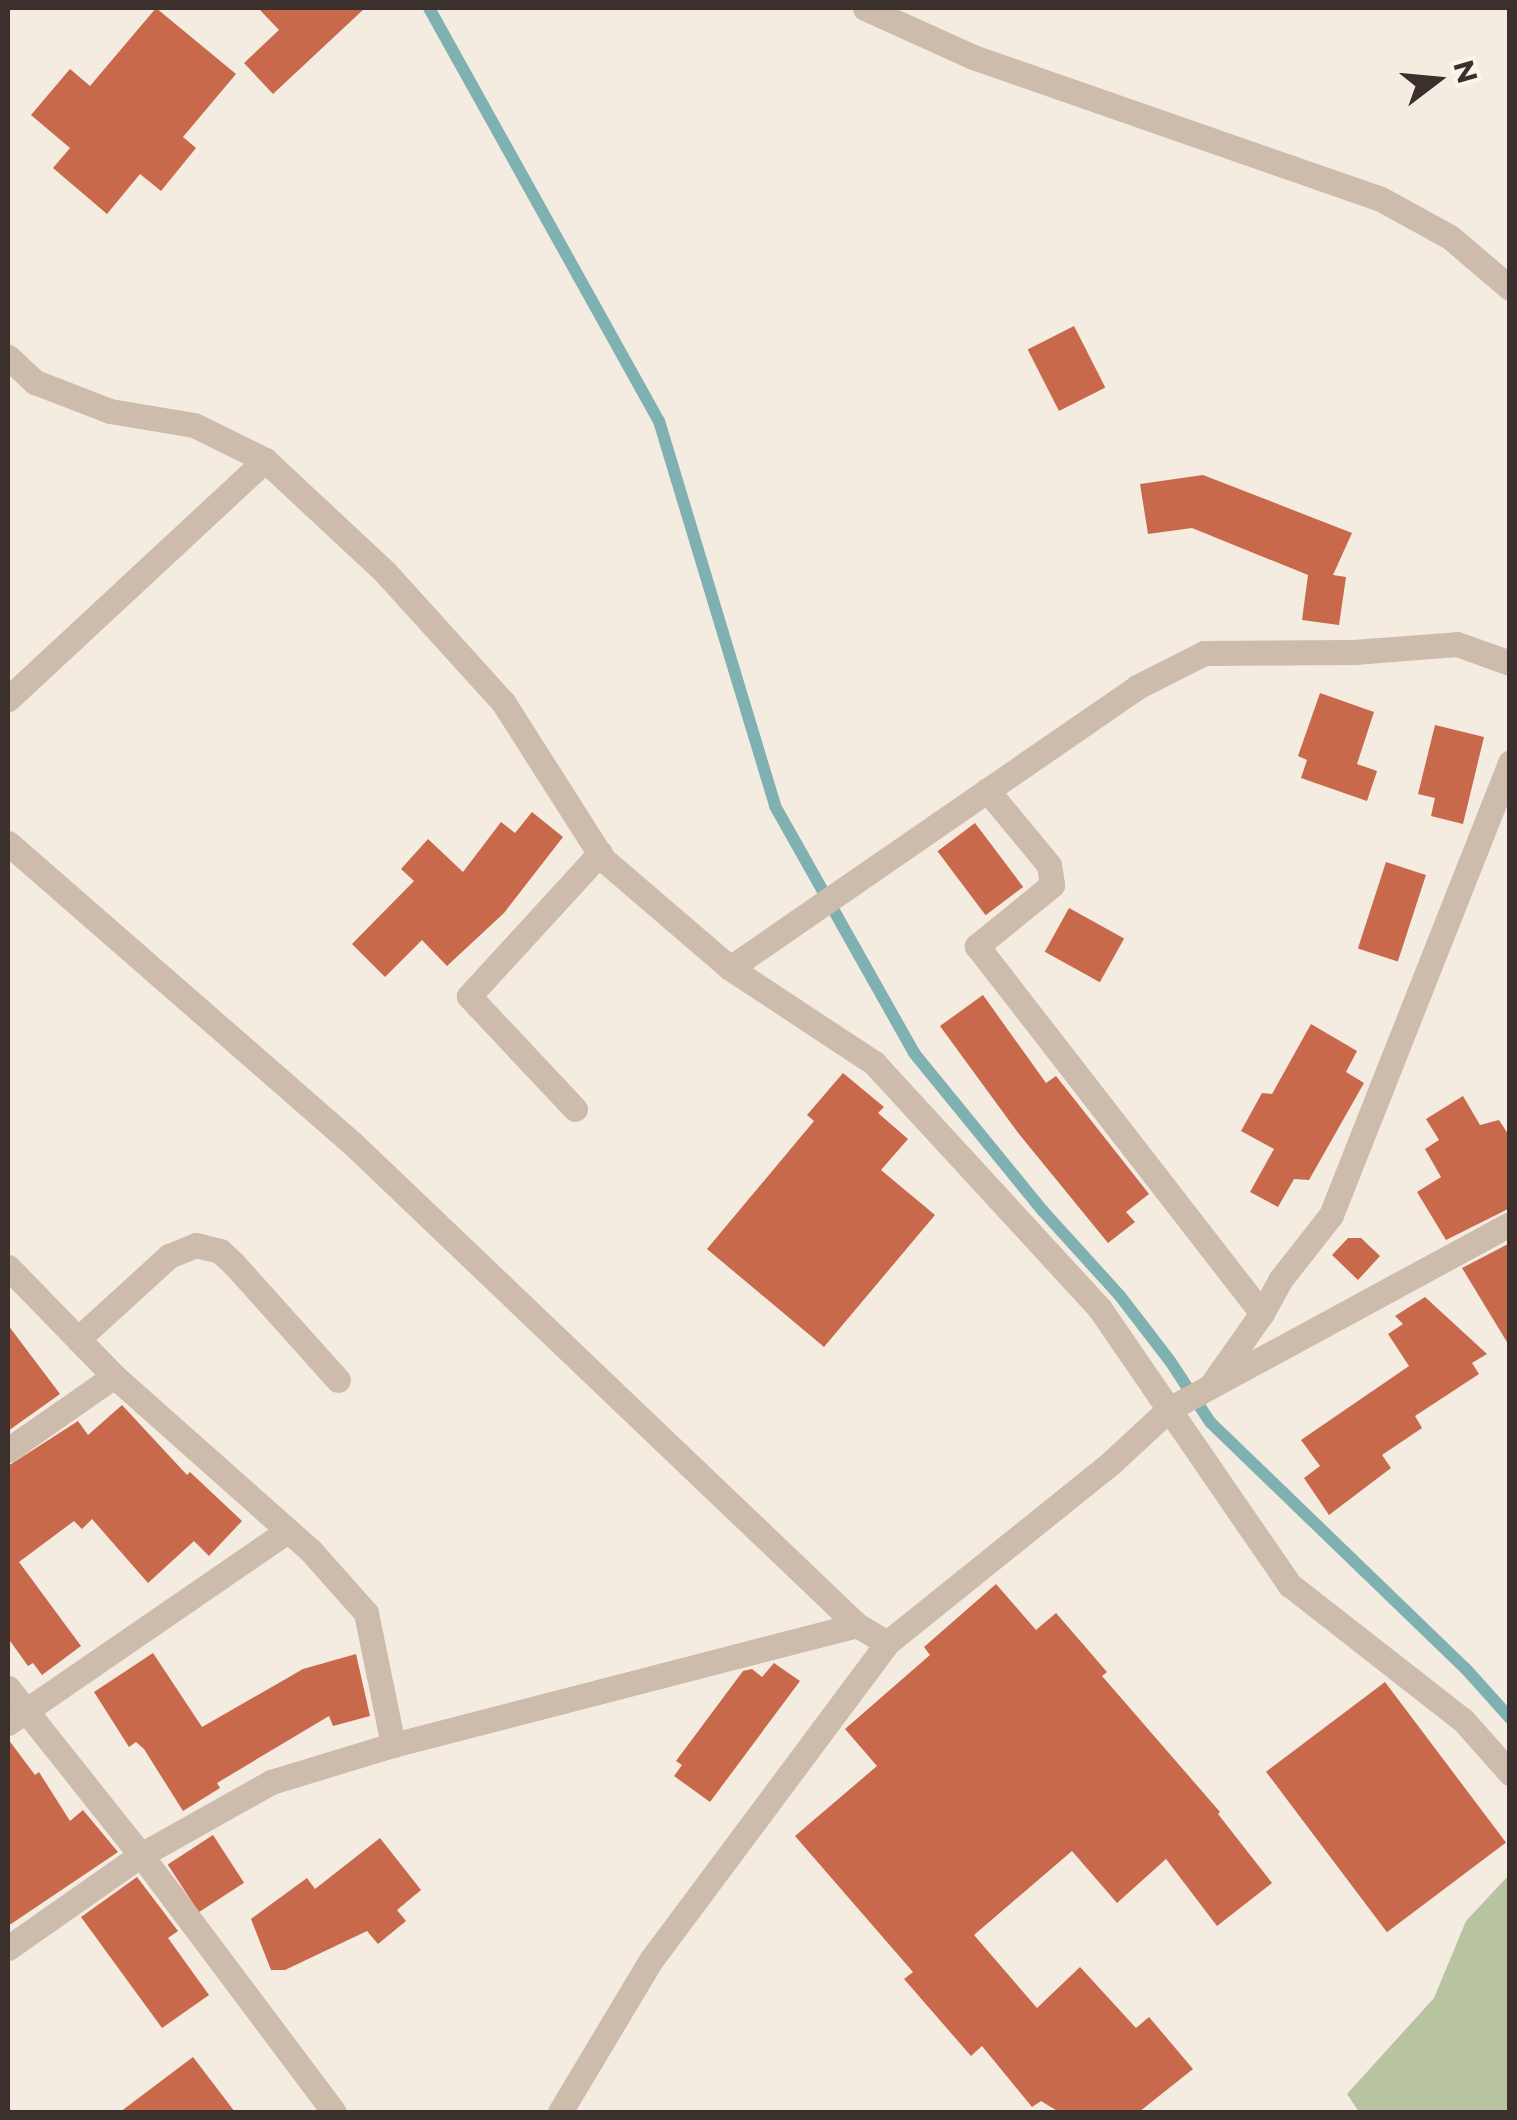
<!DOCTYPE html>
<style>
body{margin:0}
#map{position:relative;width:1517px;height:2120px;overflow:hidden;background:#f4ebe1;font-family:Montserrat,sans-serif}
div>[style]{position:absolute}
[style*='--x']{left:calc(var(--x)*1px);top:calc(var(--y)*1px);width:calc(var(--w)*1px);rotate:calc(var(--a)*1deg)}
.green>*{inset:0;background:#b8c4a0}
.stream>*{height:12px;margin:-6px;padding:0 6px;transform-origin:6px;border-radius:6px;background:#7fb0b2}
.building>*{inset:0;background:#c8694b;transform-origin:0 0}
.minor>*{height:25px;margin:-12.5px;padding:0 12.5px;transform-origin:12.5px;border-radius:12.5px;background:#cdbbac}
.tertiary>*{height:25px;margin:-12.5px;padding:0 12.5px;transform-origin:12.5px;border-radius:12.5px;background:#cdbbac}
span{translate:-50% -50%;white-space:nowrap;text-align:center;line-height:1.15;-webkit-text-stroke:9px #fbf5ee;paint-order:stroke}
.frame{position:absolute;inset:0;border:10px solid #3b302b;pointer-events:none}
.north{position:absolute;left:1387px;top:30px;width:100px;height:100px;-webkit-text-stroke:8px #fbf5ee;paint-order:stroke;rotate:74deg;font-size:28px;font-weight:700;line-height:40px;text-align:center;color:#3b302b}
.north::after{content:'';display:block;margin:auto;width:35px;height:45px;background:#3b302b;clip-path:polygon(50% 0,100% 100%,50% 72%,0 100%)}
</style>
<div id="map">
<div class="green">
<i style="clip-path:polygon(1509px 1875px,1509px 2112px,1359px 2112px,1347px 2094px,1434px 1998px,1466px 1921px)"></i>
</div>
<div class="stream">
<i style="--x:429;--y:8;--w:473;--a:60.9"></i>
<i style="--x:659;--y:421;--w:402;--a:73.2"></i>
<i style="--x:775;--y:806;--w:283;--a:60.6"></i>
<i style="--x:914;--y:1053;--w:204;--a:50.8"></i>
<i style="--x:1043;--y:1211;--w:115;--a:47.8"></i>
<i style="--x:1120;--y:1296;--w:82;--a:52.4"></i>
<i style="--x:1170;--y:1361;--w:73;--a:56.7"></i>
<i style="--x:1210;--y:1422;--w:356;--a:44"></i>
<i style="--x:1466;--y:1669;--w:66;--a:48.1"></i>
</div>
<div class="building">
<i style="clip-path:polygon(156px 8px,236px 74px,183px 137px,196px 148px,161px 191px,140px 174px,107px 214px,53px 168px,70px 148px,31px 115px,70px 69px,90px 86px)"></i>
<i style="clip-path:polygon(258px 8px,365px 8px,273px 94px,244px 63px,279px 30px)"></i>
<i style="left:1074px;top:326px;width:69px;height:52px;rotate:63deg"></i>
<i style="clip-path:polygon(1203px 475px,1352px 533px,1333px 575px,1346px 577px,1339px 625px,1302px 620px,1308px 575px,1192px 528px,1148px 534px,1140px 484px)"></i>
<i style="clip-path:polygon(1320px 693px,1374px 712px,1357px 764px,1377px 771px,1367px 801px,1301px 778px,1307px 760px,1298px 756px)"></i>
<i style="clip-path:polygon(1435px 725px,1484px 737px,1463px 824px,1431px 816px,1435px 798px,1418px 794px)"></i>
<i style="clip-path:polygon(532px 812px,563px 837px,504px 913px,447px 966px,422px 940px,385px 977px,352px 944px,414px 881px,401px 869px,428px 839px,463px 872px,501px 822px,515px 833px)"></i>
<i style="left:975px;top:823px;width:80px;height:47px;rotate:53deg"></i>
<i style="left:1386px;top:862px;width:42px;height:91px;rotate:18deg"></i>
<i style="left:1069px;top:908px;width:63px;height:50px;rotate:29deg"></i>
<i style="clip-path:polygon(983px 995px,1046px 1083px,1056px 1076px,1149px 1194px,1126px 1212px,1135px 1222px,1108px 1243px,1019px 1134px,940px 1026px)"></i>
<i style="clip-path:polygon(1311px 1024px,1357px 1051px,1346px 1072px,1364px 1083px,1309px 1180px,1294px 1179px,1278px 1207px,1250px 1192px,1274px 1149px,1241px 1131px,1262px 1093px,1272px 1094px)"></i>
<i style="clip-path:polygon(843px 1073px,884px 1107px,878px 1113px,908px 1139px,881px 1170px,935px 1215px,824px 1347px,707px 1249px,814px 1121px,807px 1115px)"></i>
<i style="clip-path:polygon(1463px 1096px,1480px 1125px,1499px 1120px,1510px 1137px,1510px 1208px,1446px 1240px,1417px 1192px,1441px 1177px,1425px 1149px,1439px 1140px,1426px 1119px)"></i>
<i style="clip-path:polygon(1348px 1238px,1361px 1238px,1380px 1256px,1358px 1280px,1332px 1255px)"></i>
<i style="clip-path:polygon(1510px 1243px,1510px 1347px,1462px 1268px)"></i>
<i style="clip-path:polygon(1425px 1297px,1487px 1354px,1472px 1363px,1479px 1374px,1415px 1416px,1422px 1428px,1382px 1455px,1391px 1468px,1329px 1515px,1304px 1478px,1320px 1466px,1301px 1440px,1409px 1366px,1388px 1334px,1403px 1324px,1395px 1316px)"></i>
<i style="clip-path:polygon(8px 1325px,60px 1394px,8px 1431px)"></i>
<i style="clip-path:polygon(122px 1405px,187px 1475px,190px 1472px,242px 1521px,209px 1556px,194px 1541px,148px 1583px,92px 1519px,82px 1529px,74px 1521px,19px 1562px,81px 1646px,42px 1675px,33px 1663px,28px 1666px,8px 1638px,8px 1466px,78px 1421px,88px 1435px)"></i>
<i style="clip-path:polygon(996px 1584px,1036px 1630px,1056px 1613px,1107px 1672px,1102px 1676px,1220px 1812px,1218px 1814px,1272px 1883px,1217px 1926px,1166px 1859px,1117px 1903px,1072px 1851px,974px 1935px,1037px 2008px,1080px 1967px,1136px 2028px,1149px 2017px,1193px 2069px,1139px 2112px,1059px 2112px,1041px 2101px,1032px 2107px,982px 2046px,971px 2056px,904px 1979px,913px 1972px,795px 1836px,877px 1766px,845px 1729px,930px 1655px,924px 1647px)"></i>
<i style="clip-path:polygon(153px 1653px,202px 1727px,303px 1669px,356px 1654px,370px 1716px,333px 1726px,329px 1716px,217px 1783px,220px 1788px,183px 1811px,144px 1749px,136px 1742px,129px 1747px,94px 1692px)"></i>
<i style="clip-path:polygon(774px 1663px,800px 1681px,710px 1802px,674px 1776px,682px 1765px,676px 1761px,743px 1671px,752px 1669px,762px 1677px)"></i>
<i style="left:1385px;top:1682px;width:201px;height:149px;rotate:53deg"></i>
<i style="clip-path:polygon(8px 1739px,35px 1775px,39px 1772px,70px 1821px,83px 1810px,118px 1852px,8px 1926px)"></i>
<i style="left:213px;top:1835px;width:57px;height:54px;rotate:57deg"></i>
<i style="clip-path:polygon(380px 1838px,421px 1890px,397px 1910px,406px 1921px,378px 1944px,367px 1931px,285px 1970px,271px 1970px,251px 1919px,307px 1878px,315px 1889px)"></i>
<i style="clip-path:polygon(137px 1877px,178px 1931px,168px 1938px,209px 1995px,162px 2028px,81px 1917px)"></i>
<i style="clip-path:polygon(193px 2057px,235px 2112px,120px 2112px)"></i>
</div>
<div class="minor">
<i style="--x:865;--y:8;--w:119;--a:24.4"></i>
<i style="--x:973;--y:57;--w:430;--a:19.2"></i>
<i style="--x:1379;--y:198;--w:81;--a:28.8"></i>
<i style="--x:1450;--y:237;--w:79;--a:40.4"></i>
<i style="--x:8;--y:357;--w:37;--a:43"></i>
<i style="--x:35;--y:382;--w:80;--a:21.1"></i>
<i style="--x:110;--y:411;--w:85;--a:9.5"></i>
<i style="--x:194;--y:425;--w:79;--a:26.2"></i>
<i style="--x:265;--y:460;--w:164;--a:43"></i>
<i style="--x:385;--y:572;--w:176;--a:47.8"></i>
<i style="--x:503;--y:702;--w:186;--a:57.5"></i>
<i style="--x:603;--y:859;--w:167;--a:40.6"></i>
<i style="--x:730;--y:968;--w:173;--a:33.4"></i>
<i style="--x:874;--y:1063;--w:334;--a:47.4"></i>
<i style="--x:1100;--y:1309;--w:335;--a:55.5"></i>
<i style="--x:1290;--y:1585;--w:219;--a:38"></i>
<i style="--x:1463;--y:1720;--w:71;--a:48.4"></i>
<i style="--x:987;--y:790;--w:97;--a:50.4"></i>
<i style="--x:1049;--y:865;--w:20;--a:81"></i>
<i style="--x:1052;--y:885;--w:97;--a:140.9"></i>
<i style="--x:977;--y:946;--w:465;--a:52.2"></i>
<i style="--x:730;--y:968;--w:495;--a:-34.6"></i>
<i style="--x:1137;--y:687;--w:75;--a:-26.9"></i>
<i style="--x:1204;--y:653;--w:150;--a:-0.4"></i>
<i style="--x:1354;--y:652;--w:103;--a:-4.4"></i>
<i style="--x:1457;--y:644;--w:56;--a:19.7"></i>
<i style="--x:575;--y:1109;--w:155;--a:-133.2"></i>
<i style="--x:469;--y:996;--w:194;--a:-47.5"></i>
<i style="--x:8;--y:1267;--w:152;--a:45.8"></i>
<i style="--x:114;--y:1376;--w:264;--a:41.6"></i>
<i style="--x:311;--y:1551;--w:83;--a:48.4"></i>
<i style="--x:366;--y:1613;--w:135;--a:78.4"></i>
<i style="--x:78;--y:1339;--w:123;--a:-42.4"></i>
<i style="--x:169;--y:1256;--w:29;--a:-22"></i>
<i style="--x:196;--y:1245;--w:25;--a:14"></i>
<i style="--x:220;--y:1251;--w:18;--a:43"></i>
<i style="--x:233;--y:1263;--w:157;--a:48.1"></i>
<i style="--x:1212;--y:1384;--w:87;--a:-54.8"></i>
<i style="--x:1262;--y:1313;--w:38;--a:-61"></i>
<i style="--x:1280;--y:1280;--w:83;--a:-51.9"></i>
<i style="--x:1331;--y:1215;--w:487;--a:-68.4"></i>
<i style="--x:8;--y:1450;--w:129;--a:-34.9"></i>
<i style="--x:8;--y:1688;--w:213;--a:51.5"></i>
<i style="--x:141;--y:1855;--w:321;--a:53.1"></i>
<i style="--x:8;--y:1723;--w:339;--a:-34.5"></i>
<i style="--x:8;--y:1948;--w:162;--a:-35"></i>
<i style="--x:141;--y:1855;--w:149;--a:-29.3"></i>
<i style="--x:271;--y:1782;--w:127;--a:-16.9"></i>
<i style="--x:393;--y:1745;--w:479;--a:-14.5"></i>
<i style="--x:560;--y:2112;--w:177;--a:-59.1"></i>
<i style="--x:651;--y:1960;--w:395;--a:-53.3"></i>
<i style="--x:887;--y:1643;--w:290;--a:-38.8"></i>
<i style="--x:1113;--y:1461;--w:76;--a:-42.9"></i>
<i style="--x:1169;--y:1409;--w:388;--a:-28.5"></i>
</div>
<div class="tertiary">
<i style="--x:8;--y:699;--w:351;--a:-42.9"></i>
<i style="--x:8;--y:843;--w:458;--a:41.1"></i>
<i style="--x:353;--y:1144;--w:697;--a:43.66"></i>
<i style="--x:857;--y:1625;--w:35;--a:31"></i>
</div>
<div class="frame"></div>
<div class="north">N</div>
</div>
